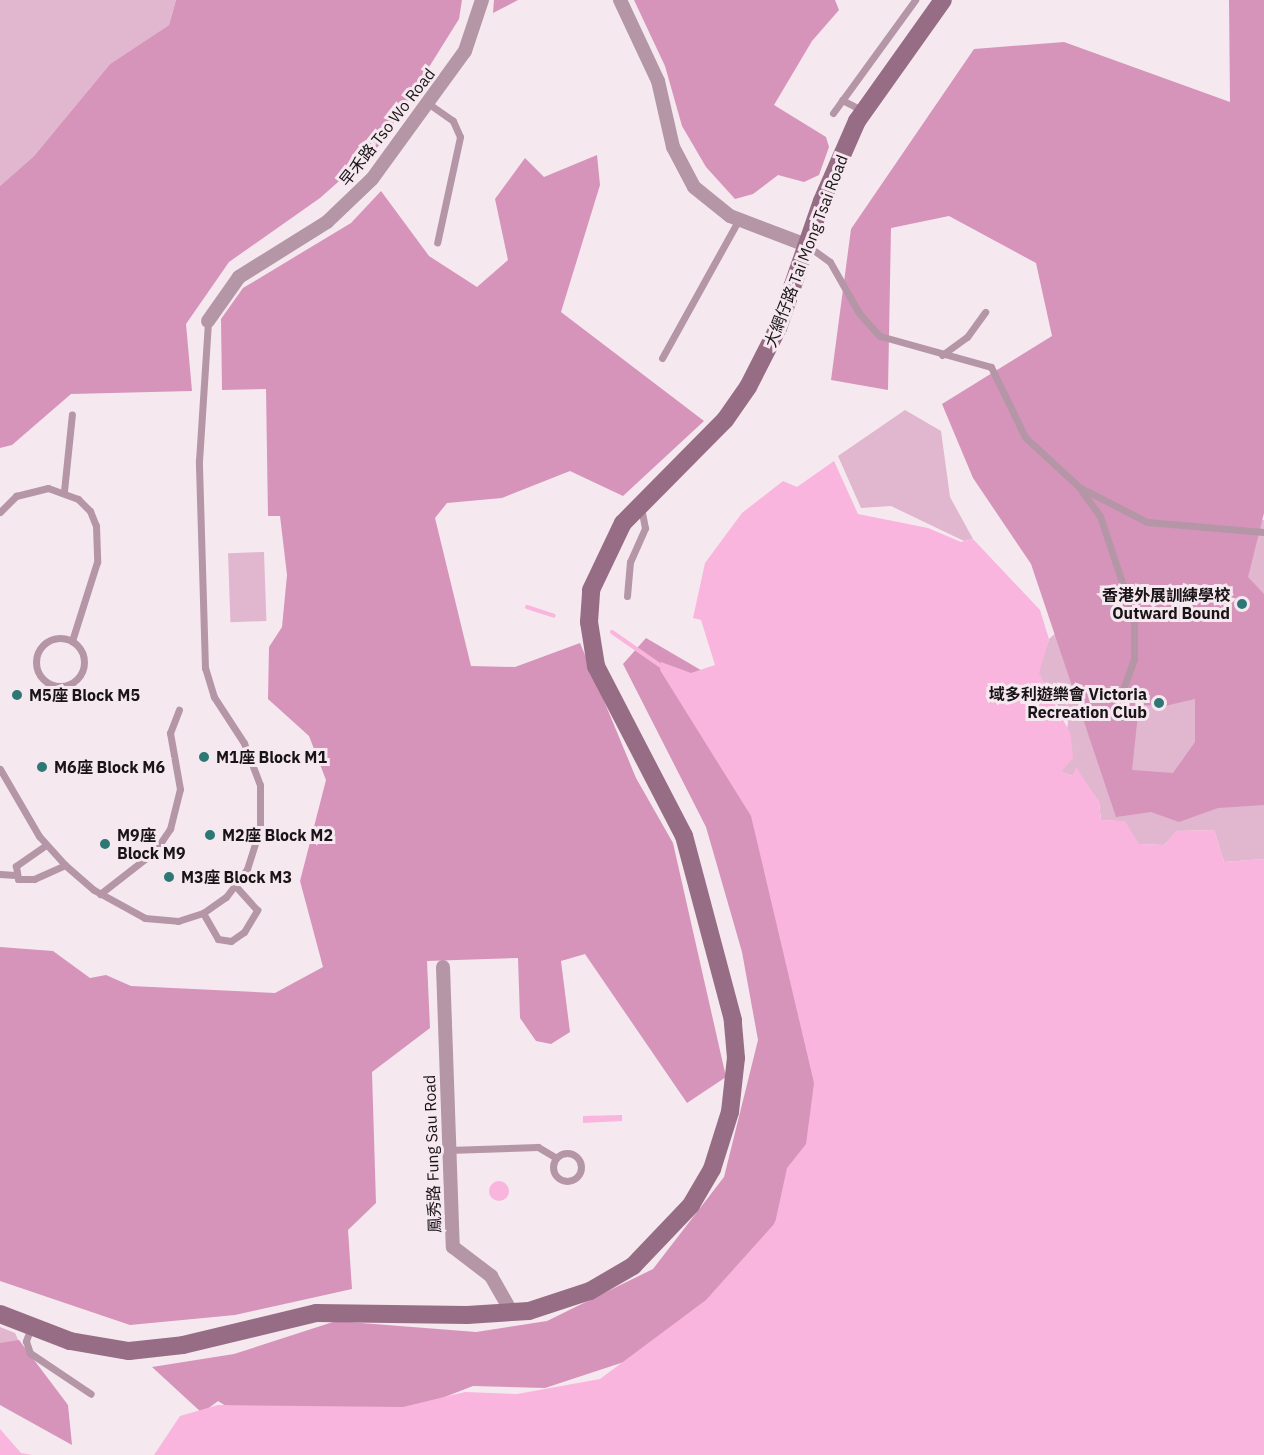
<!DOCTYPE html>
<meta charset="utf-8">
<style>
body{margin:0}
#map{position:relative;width:1264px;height:1455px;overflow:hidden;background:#f6e8ef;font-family:"IBM Plex Sans","Noto Sans TC",sans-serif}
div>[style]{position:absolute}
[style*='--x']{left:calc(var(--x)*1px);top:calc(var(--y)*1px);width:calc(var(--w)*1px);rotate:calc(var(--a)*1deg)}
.green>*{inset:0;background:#e1b6cf;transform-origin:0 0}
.forest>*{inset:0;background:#d694bb}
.water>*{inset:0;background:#f9b5dd}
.round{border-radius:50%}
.stream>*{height:4px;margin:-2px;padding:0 2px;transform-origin:2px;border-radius:2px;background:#f9b5dd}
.lane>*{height:7px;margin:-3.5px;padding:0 3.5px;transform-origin:3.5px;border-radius:3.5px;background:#b496a7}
.lane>.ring{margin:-3.5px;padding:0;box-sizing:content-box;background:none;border:7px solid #b496a7;border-radius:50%}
.street>*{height:14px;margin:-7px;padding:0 7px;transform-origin:7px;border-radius:7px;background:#b496a7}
.secondary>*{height:18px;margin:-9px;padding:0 9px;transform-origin:9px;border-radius:9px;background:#976d86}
.dots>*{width:16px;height:16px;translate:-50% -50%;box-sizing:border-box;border:3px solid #f6e8ef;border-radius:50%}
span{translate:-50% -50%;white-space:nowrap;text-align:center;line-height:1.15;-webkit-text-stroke:6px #f6e8ef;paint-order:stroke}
.street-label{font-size:16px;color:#191417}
.poi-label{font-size:16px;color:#191417;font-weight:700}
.right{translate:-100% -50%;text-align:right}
.left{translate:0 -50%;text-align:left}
</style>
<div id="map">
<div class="green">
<i style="clip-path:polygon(0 0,176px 0,169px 25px,110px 64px,34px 156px,0 186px)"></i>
<i style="clip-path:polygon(905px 410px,941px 431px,950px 497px,973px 539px,964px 541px,891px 506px,861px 508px,838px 456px)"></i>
<i style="clip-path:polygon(1160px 511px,1264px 520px,1264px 859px,1224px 862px,1214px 830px,1177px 831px,1164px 845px,1138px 844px,1117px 821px,1101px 820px,1099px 802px,1076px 769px,1073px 776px,1061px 772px,1068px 722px,1038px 673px,1049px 639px,1153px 546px)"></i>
<i style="left:264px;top:552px;width:69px;height:36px;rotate:88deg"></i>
<i style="clip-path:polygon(0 1327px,15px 1333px,20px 1344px,0 1347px)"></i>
</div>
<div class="forest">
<i style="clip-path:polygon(176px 0,462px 0,459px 19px,381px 144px,320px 198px,229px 262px,186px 324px,192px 391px,71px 394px,12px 445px,0 448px,0 186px,34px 156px,110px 64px,169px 25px)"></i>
<i style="clip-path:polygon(494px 0,518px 0,493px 13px)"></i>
<i style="clip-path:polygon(634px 0,835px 0,839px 10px,812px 41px,774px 105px,826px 137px,829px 147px,819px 175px,804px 182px,778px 175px,753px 194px,735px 199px,706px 167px,682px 126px,665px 66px)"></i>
<i style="clip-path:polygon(evenodd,1229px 0,1264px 0,1264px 513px,1248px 577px,1264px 594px,1264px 805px,1218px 808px,1179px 822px,1151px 812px,1116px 817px,1031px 564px,973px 478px,942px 404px,1052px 336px,1036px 263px,949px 216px,891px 228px,888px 390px,831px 380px,851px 229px,974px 49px,1064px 42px,1230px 102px,1229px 0,1195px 699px,1195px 742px,1173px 773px,1132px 770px,1139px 705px,1165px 706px,1195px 699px)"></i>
<i style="clip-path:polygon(597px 155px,600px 185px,561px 312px,704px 421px,623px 496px,570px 471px,502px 498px,447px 503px,435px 518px,471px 666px,515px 667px,580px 643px,636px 778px,673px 843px,726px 1077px,687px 1103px,585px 954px,561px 961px,570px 1032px,551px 1044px,536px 1041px,520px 1018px,518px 958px,427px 961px,430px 1028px,372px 1072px,376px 1203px,348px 1230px,352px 1289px,235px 1315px,130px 1325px,0 1281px,0 947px,53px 951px,90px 978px,106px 975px,131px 986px,275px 993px,323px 967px,300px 881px,326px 780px,309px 736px,268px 699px,269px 647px,282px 627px,287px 575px,280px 516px,268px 516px,266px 389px,222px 390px,221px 319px,243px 288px,351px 223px,381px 191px,429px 256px,477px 287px,508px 260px,495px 199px,525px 158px,544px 177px)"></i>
<i style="clip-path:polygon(646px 638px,711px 676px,738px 732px,833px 1107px,721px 1330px,545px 1388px,473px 1386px,414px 1409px,226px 1406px,218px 1401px,202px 1413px,152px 1367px,234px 1354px,336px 1321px,476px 1332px,547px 1321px,653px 1269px,724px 1177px,758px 1040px,742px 952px,706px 827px,623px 664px)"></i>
<i style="clip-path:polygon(19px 1340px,68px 1405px,72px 1445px,0 1405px,0 1343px)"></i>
</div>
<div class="water">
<i style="clip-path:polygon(834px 461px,858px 514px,928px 528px,961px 542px,973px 539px,1040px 610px,1049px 639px,1039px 673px,1071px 735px,1073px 758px,1061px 772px,1073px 776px,1076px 767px,1099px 802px,1101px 820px,1125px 821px,1139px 844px,1164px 845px,1177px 831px,1214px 830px,1224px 862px,1264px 859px,1264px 1455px,154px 1455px,180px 1416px,218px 1405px,403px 1407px,465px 1392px,517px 1394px,600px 1379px,706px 1300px,775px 1223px,787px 1168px,806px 1144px,814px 1083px,751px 816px,660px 670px,661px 662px,691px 673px,715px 665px,701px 620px,693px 618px,705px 563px,742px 513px,783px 481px,797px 487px)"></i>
<i style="clip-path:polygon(622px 1115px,622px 1121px,583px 1123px,583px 1116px)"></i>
<i class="round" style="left:489px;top:1181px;width:20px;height:20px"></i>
<i style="clip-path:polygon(0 1429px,21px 1453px,32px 1455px,0 1455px)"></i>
</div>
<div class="stream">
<i style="--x:527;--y:607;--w:28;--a:18"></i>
<i style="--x:612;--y:632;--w:60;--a:34.8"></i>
</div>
<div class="lane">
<i style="--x:842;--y:100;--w:25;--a:27"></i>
<i style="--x:429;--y:104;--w:29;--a:35"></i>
<i style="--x:453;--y:121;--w:17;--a:66"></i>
<i style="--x:460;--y:137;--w:108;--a:102.2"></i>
<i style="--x:833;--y:113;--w:140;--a:-54"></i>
<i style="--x:808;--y:246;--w:27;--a:36"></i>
<i style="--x:830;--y:262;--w:59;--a:60.4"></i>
<i style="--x:859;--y:313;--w:31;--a:48"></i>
<i style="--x:880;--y:336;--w:115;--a:15.6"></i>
<i style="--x:991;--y:367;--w:78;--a:64.1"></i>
<i style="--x:1025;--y:437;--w:74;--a:42.8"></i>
<i style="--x:1079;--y:487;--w:76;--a:27.2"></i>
<i style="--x:1147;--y:522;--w:117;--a:4.9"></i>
<i style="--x:942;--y:355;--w:31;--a:-36"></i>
<i style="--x:967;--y:337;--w:31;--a:-54"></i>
<i style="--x:662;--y:358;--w:159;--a:-61"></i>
<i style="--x:1081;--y:490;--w:32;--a:54"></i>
<i style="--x:1100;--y:516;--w:108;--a:71.6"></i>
<i style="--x:1134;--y:618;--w:41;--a:90"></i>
<i style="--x:1134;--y:659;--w:33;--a:110"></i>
<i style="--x:1123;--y:690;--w:27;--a:90"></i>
<i style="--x:64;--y:491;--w:77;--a:-84.1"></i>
<i style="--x:0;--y:512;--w:23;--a:-45"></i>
<i style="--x:16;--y:496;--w:33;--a:-14"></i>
<i style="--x:48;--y:488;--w:32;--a:20"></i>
<i style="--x:78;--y:499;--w:17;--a:45"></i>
<i style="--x:90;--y:511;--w:16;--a:68"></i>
<i style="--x:96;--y:526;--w:36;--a:88"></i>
<i style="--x:97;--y:562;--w:83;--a:107.6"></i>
<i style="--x:627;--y:596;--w:34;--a:-85"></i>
<i style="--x:630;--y:562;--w:37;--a:-66"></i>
<i style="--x:645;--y:528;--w:21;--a:-101"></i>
<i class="ring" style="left:36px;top:638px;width:41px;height:41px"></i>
<i style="--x:0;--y:769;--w:78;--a:59.8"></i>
<i style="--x:39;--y:836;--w:39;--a:48"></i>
<i style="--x:65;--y:865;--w:38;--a:41"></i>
<i style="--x:94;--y:890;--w:58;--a:28.8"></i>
<i style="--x:145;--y:918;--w:33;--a:5"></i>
<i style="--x:178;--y:921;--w:26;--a:-18"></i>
<i style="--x:203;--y:913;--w:28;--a:-35"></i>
<i style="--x:226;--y:897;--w:35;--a:-53"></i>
<i style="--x:247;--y:869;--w:43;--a:-72.4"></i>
<i style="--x:260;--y:828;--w:43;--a:-90"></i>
<i style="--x:260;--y:785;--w:45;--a:-110.9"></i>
<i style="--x:244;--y:743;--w:55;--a:-123.1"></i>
<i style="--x:214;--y:697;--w:30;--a:-107"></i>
<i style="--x:205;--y:668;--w:207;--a:-91.7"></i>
<i style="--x:199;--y:461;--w:140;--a:-86.3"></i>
<i style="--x:46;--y:845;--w:37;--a:145"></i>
<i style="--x:16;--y:866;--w:13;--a:81"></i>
<i style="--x:18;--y:879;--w:16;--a:0"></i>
<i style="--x:34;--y:879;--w:34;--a:-24"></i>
<i style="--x:0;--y:874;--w:15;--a:4"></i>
<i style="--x:100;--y:894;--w:70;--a:-38"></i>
<i style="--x:155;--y:851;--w:27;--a:-56"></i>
<i style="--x:170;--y:829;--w:41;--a:-76"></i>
<i style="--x:180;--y:789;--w:57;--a:-100.1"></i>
<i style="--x:170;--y:733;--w:25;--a:-69"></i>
<i style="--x:203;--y:913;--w:30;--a:60"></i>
<i style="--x:218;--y:939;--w:13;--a:9"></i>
<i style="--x:231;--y:941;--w:16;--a:-35"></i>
<i style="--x:244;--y:932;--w:26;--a:-59"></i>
<i style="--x:257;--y:910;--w:31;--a:-132"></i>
<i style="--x:448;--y:1150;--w:90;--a:-1.9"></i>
<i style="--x:538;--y:1147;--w:21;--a:31"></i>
<i class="ring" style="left:553px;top:1153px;width:21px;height:21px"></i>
<i style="--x:31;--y:1327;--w:15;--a:110"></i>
<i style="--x:26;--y:1341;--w:13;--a:72"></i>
<i style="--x:30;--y:1353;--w:73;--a:33.9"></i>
</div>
<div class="street">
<i style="--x:620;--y:0;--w:89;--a:64.9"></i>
<i style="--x:658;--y:81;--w:68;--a:77.2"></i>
<i style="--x:673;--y:147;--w:45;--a:62.3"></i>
<i style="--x:694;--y:187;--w:46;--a:38.9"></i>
<i style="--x:730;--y:216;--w:81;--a:20.9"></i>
<i style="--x:208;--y:321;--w:54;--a:-54.8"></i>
<i style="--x:239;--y:277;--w:104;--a:-32"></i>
<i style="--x:327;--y:222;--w:62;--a:-43.7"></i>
<i style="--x:372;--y:179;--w:158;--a:-54"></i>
<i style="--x:465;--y:51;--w:54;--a:-71.6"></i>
<i style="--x:443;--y:967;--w:280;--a:88"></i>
<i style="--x:453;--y:1247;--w:48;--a:37.3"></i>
<i style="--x:491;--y:1276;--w:43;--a:60.4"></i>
</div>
<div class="secondary">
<i style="--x:0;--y:1314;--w:75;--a:21.1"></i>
<i style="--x:70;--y:1341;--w:60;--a:9.6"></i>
<i style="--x:129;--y:1351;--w:54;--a:-6.3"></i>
<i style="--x:183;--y:1345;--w:137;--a:-13.5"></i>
<i style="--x:316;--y:1313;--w:151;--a:0.8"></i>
<i style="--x:467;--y:1315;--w:62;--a:-3.7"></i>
<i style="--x:529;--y:1311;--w:64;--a:-18.2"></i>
<i style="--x:590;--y:1291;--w:50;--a:-30.2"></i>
<i style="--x:633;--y:1266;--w:84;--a:-46.4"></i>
<i style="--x:691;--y:1205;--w:42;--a:-59.7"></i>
<i style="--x:712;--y:1169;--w:60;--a:-72.5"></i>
<i style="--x:730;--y:1112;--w:54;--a:-83.7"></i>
<i style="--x:736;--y:1058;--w:38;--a:-95"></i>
<i style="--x:733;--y:1020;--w:190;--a:-104.9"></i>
<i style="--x:684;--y:836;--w:191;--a:-117.4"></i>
<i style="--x:596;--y:666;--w:45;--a:-99"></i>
<i style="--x:589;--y:622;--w:32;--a:-86"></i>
<i style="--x:591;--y:590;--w:74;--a:-64.5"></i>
<i style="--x:623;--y:523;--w:145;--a:-45.3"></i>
<i style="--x:725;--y:420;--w:40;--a:-55.1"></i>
<i style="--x:748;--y:387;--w:66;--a:-63"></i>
<i style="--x:778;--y:328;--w:134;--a:-70.9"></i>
<i style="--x:822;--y:201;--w:87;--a:-66.4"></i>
<i style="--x:857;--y:121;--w:148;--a:-54.6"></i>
</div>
<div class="dots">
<i style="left:1242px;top:604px;background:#2d7775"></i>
<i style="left:17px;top:695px;background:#2d7775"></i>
<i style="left:1159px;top:703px;background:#2d7775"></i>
<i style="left:204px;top:757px;background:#2d7775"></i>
<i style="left:42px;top:767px;background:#2d7775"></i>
<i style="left:210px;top:835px;background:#2d7775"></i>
<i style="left:105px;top:844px;background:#2d7775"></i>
<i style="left:169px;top:877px;background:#2d7775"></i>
</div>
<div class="street-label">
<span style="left:387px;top:127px;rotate:-52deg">早禾路 Tso Wo Road</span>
<span style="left:806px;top:251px;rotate:-69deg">大網仔路 Tai Mong Tsai Road</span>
<span style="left:432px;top:1154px;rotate:-92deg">鳳秀路 Fung Sau Road</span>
</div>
<div class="poi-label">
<span class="right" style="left:1230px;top:604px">香港外展訓練學校<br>Outward Bound</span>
<span class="right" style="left:1147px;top:703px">域多利遊樂會 Victoria<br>Recreation Club</span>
<span class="left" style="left:29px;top:695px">M5座 Block M5</span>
<span class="left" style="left:216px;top:757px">M1座 Block M1</span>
<span class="left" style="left:54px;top:767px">M6座 Block M6</span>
<span class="left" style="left:117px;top:844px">M9座<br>Block M9</span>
<span class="left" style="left:222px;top:835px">M2座 Block M2</span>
<span class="left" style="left:181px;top:877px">M3座 Block M3</span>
</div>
</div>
